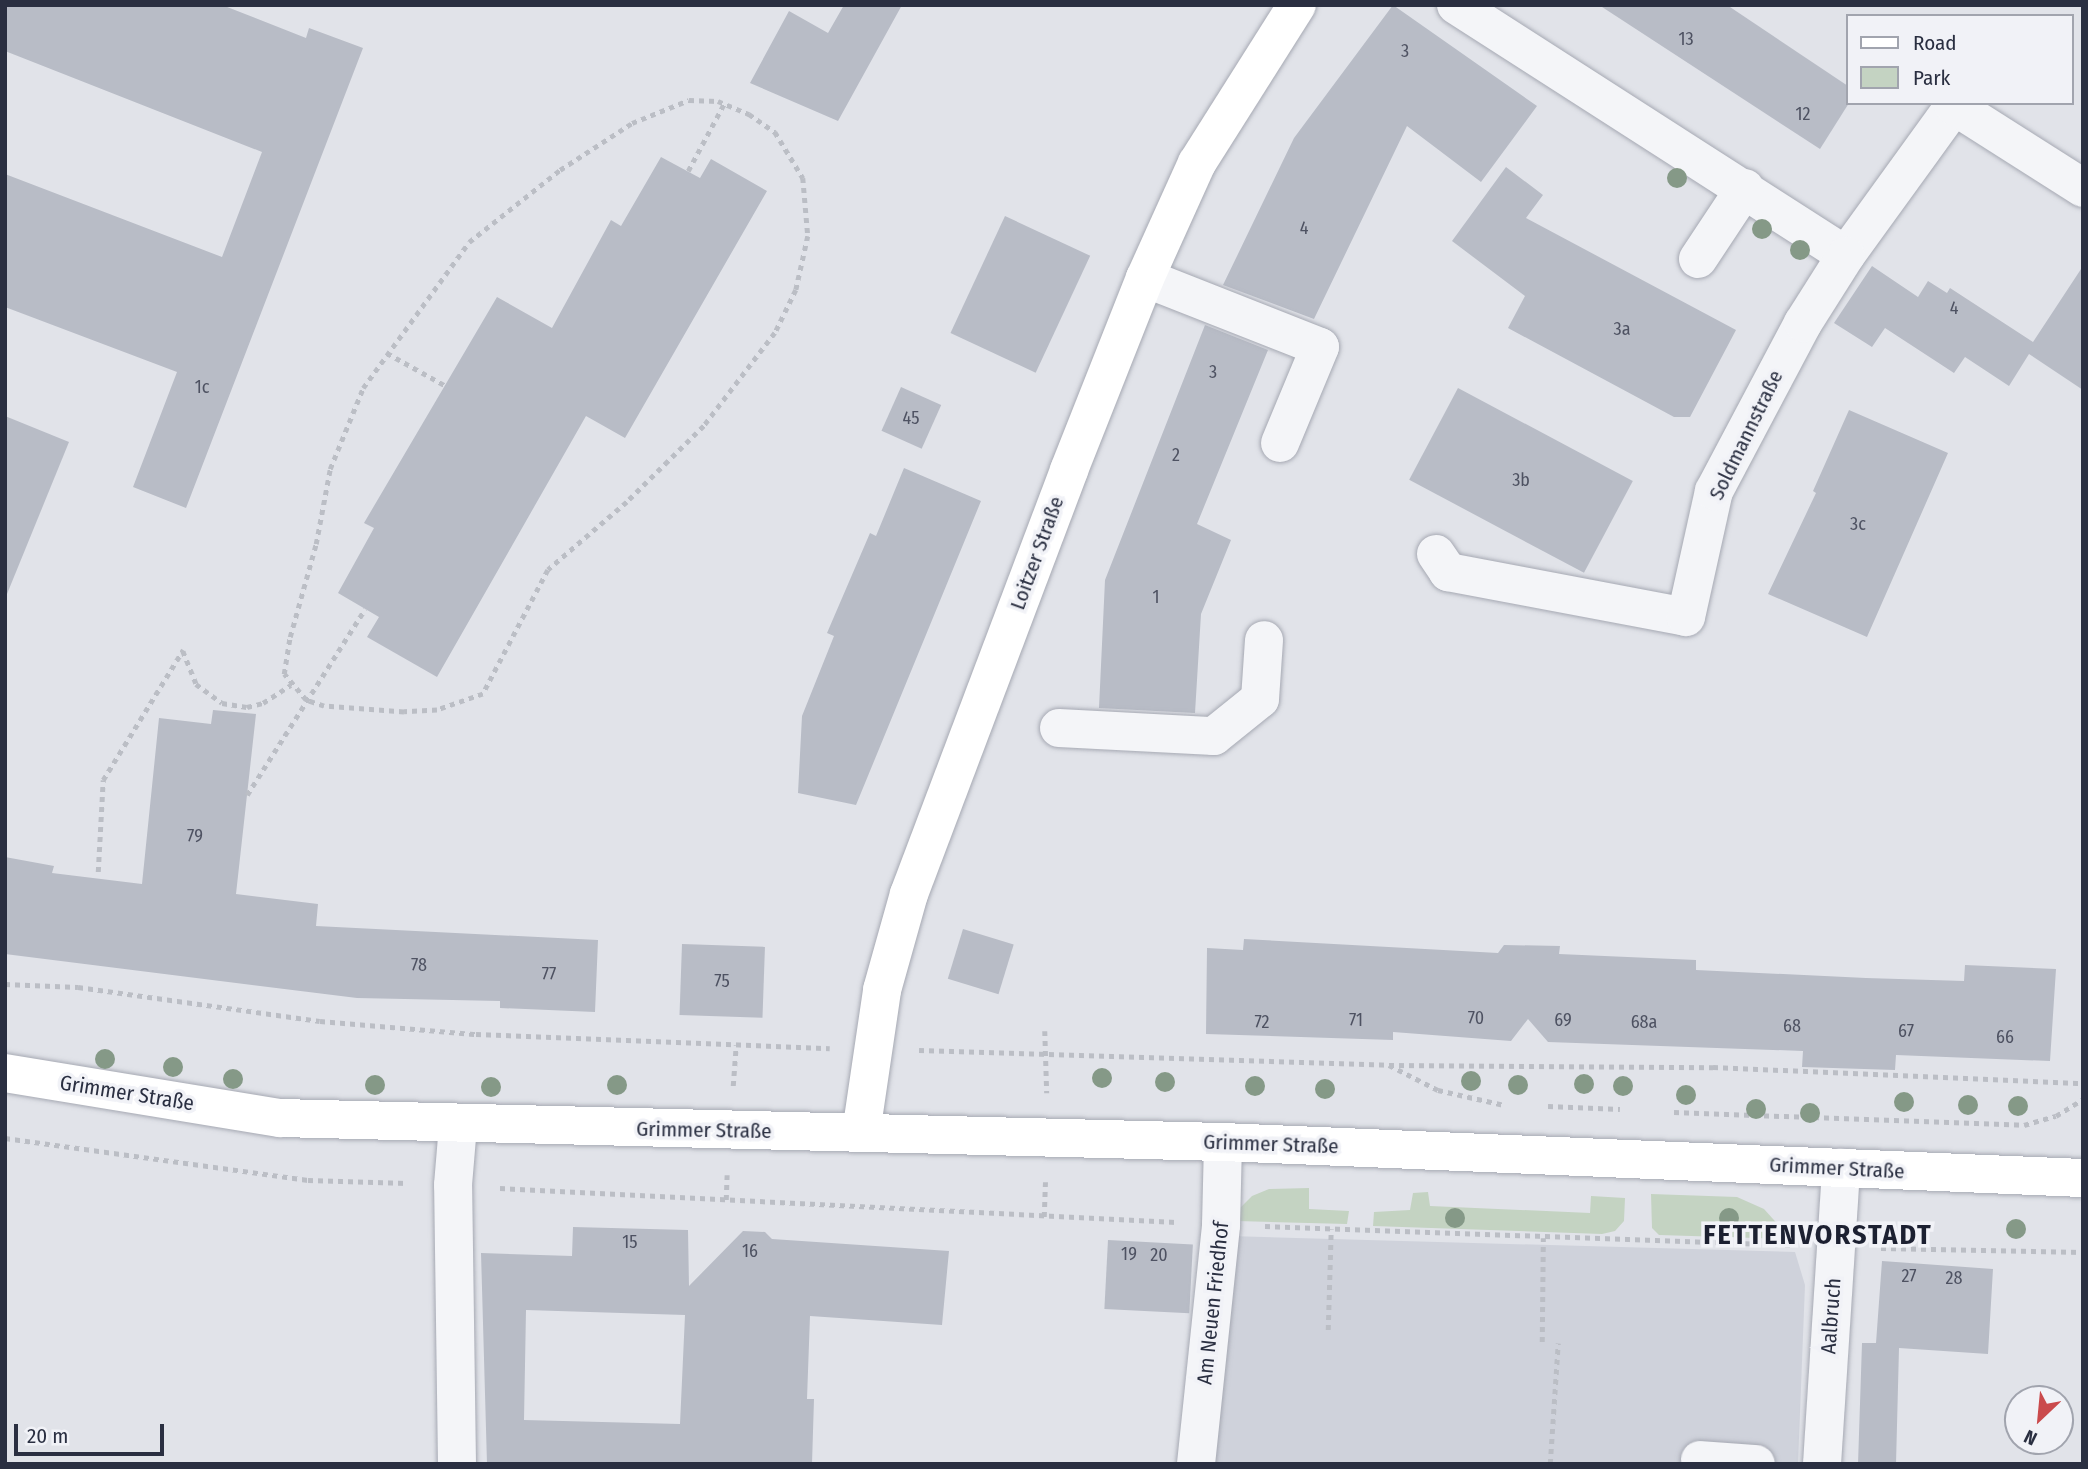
<!DOCTYPE html>
<meta charset="utf-8">
<style>
body{margin:0}
#map{position:relative;width:2088px;height:1469px;overflow:hidden;background:#e1e3e9;font-family:"Fira Sans Condensed",sans-serif}
div>[style]{position:absolute}
[style*='--x']{left:calc(var(--x)*1px);top:calc(var(--y)*1px);width:calc(var(--w)*1px);rotate:calc(var(--a)*1deg)}
.built>*{inset:0;background:#cfd2db}
.green>*{inset:0;background:#c4d3c2}
.building>*{inset:0;background:#b8bcc6;transform-origin:0 0}
.path>*{height:4.5px;margin-top:-2.25px;transform-origin:0;background:repeating-linear-gradient(90deg,#bbbec5 0 5px,transparent 0 10px)}
.roads{filter:drop-shadow(0 0 2px #a6a9b3) drop-shadow(0 0 2px #a6a9b3)}
.minor>*{height:38px;margin:-19px;padding:0 19px;transform-origin:19px;border-radius:19px;background:#f4f5f8}
.major>*{height:38px;margin:-19px;padding:0 19px;transform-origin:19px;border-radius:19px;background:#fff}
.trees>*{width:20px;height:20px;margin:-10px;border-radius:50%;background:#859987}
span{translate:-50% -50%;white-space:nowrap;text-align:center;line-height:1.15;-webkit-text-stroke:7px #f1f2f7;paint-order:stroke}
.number-label{font-size:18px;color:#4e5262}
.number-label span{-webkit-text-stroke-width:0}
.street-label{font-size:21px;color:#2a2f41}
.district-label{font-size:28px;color:#1c2031;font-weight:700;letter-spacing:2px}
.frame{position:absolute;inset:0;border:7px solid #2a2f41;pointer-events:none}
.legend{position:absolute;left:1846px;top:14px;width:228px;height:91px;box-sizing:border-box;background:#f1f2f7;border:2px solid #a1a4ae;margin:0;padding:9px 12px;list-style:none;font-size:21px;color:#2a2f41}
.legend li{display:flex;align-items:center;gap:14px;height:35px}
.legend b{width:35px;border:2px solid #a1a4ae}
.north{position:absolute;left:2004px;top:1385px;width:70px;height:70px;box-sizing:border-box;background:#f1f2f7;border:2px solid #a1a4ae;border-radius:50%;rotate:206deg;font-size:19px;font-weight:700;line-height:28px;text-align:center;color:#2a2f41}
.north::after{content:'';display:block;margin:auto;width:24px;height:32px;background:#ca4a4c;clip-path:polygon(50% 0,100% 100%,50% 72%,0 100%)}
.scale{position:absolute;left:14px;top:1424px;width:150px;height:32px;box-sizing:border-box;border:4px solid #2a2f41;border-top:0;padding-left:9px;font-size:21px;line-height:24px;white-space:nowrap;color:#2a2f41;-webkit-text-stroke:5px #f1f2f7;paint-order:stroke}
</style>
<div id="map">
<div class="built">
<i style="clip-path:polygon(1230px 1236px,1795px 1252px,1805px 1285px,1798px 1464px,1208px 1464px)"></i>
</div>
<div class="green">
<i style="clip-path:polygon(1309px 1188px,1309px 1209px,1349px 1211px,1347px 1224px,1237px 1221px,1240px 1208px,1252px 1196px,1269px 1189px)"></i>
<i style="clip-path:polygon(1428px 1192px,1430px 1206px,1590px 1213px,1591px 1196px,1625px 1198px,1624px 1221px,1615px 1231px,1602px 1234px,1373px 1226px,1374px 1212px,1410px 1210px,1413px 1193px)"></i>
<i style="clip-path:polygon(1651px 1194px,1737px 1197px,1764px 1209px,1791px 1239px,1659px 1235px,1652px 1228px)"></i>
</div>
<div class="building">
<i style="clip-path:polygon(5px 5px,222px 5px,306px 38px,309px 28px,363px 48px,186px 508px,133px 487px,177px 372px,5px 307px,5px 174px,222px 257px,262px 152px,5px 51px)"></i>
<i style="clip-path:polygon(844px 5px,902px 5px,838px 121px,750px 83px,789px 11px,828px 33px)"></i>
<i style="clip-path:polygon(1393px 5px,1537px 106px,1481px 182px,1407px 126px,1314px 319px,1223px 285px,1294px 138px)"></i>
<i style="clip-path:polygon(1599px 5px,1727px 5px,1848px 86px,1849px 103px,1820px 149px)"></i>
<i style="clip-path:polygon(661px 157px,700px 178px,711px 159px,767px 191px,625px 438px,586px 416px,437px 677px,367px 637px,379px 617px,338px 593px,374px 528px,364px 523px,497px 297px,552px 328px,611px 220px,621px 226px)"></i>
<i style="clip-path:polygon(1506px 167px,1543px 195px,1526px 218px,1736px 330px,1690px 417px,1674px 417px,1508px 328px,1525px 296px,1452px 241px)"></i>
<i style="left:1005px;top:216px;width:94px;height:129px;rotate:25deg"></i>
<i style="clip-path:polygon(1872px 266px,1918px 297px,1928px 281px,1947px 293px,1950px 288px,2033px 342px,2083px 266px,2083px 390px,2029px 354px,2009px 386px,1965px 357px,1954px 373px,1885px 328px,1872px 347px,1834px 323px)"></i>
<i style="clip-path:polygon(1205px 325px,1268px 350px,1197px 524px,1231px 540px,1201px 614px,1195px 713px,1099px 708px,1105px 580px)"></i>
<i style="left:901px;top:387px;width:44px;height:48px;rotate:24deg"></i>
<i style="left:1458px;top:388px;width:198px;height:104px;rotate:28deg"></i>
<i style="clip-path:polygon(1849px 410px,1948px 453px,1867px 637px,1768px 594px,1816px 493px,1813px 491px)"></i>
<i style="clip-path:polygon(5px 416px,69px 442px,7px 594px,5px 593px)"></i>
<i style="clip-path:polygon(904px 468px,981px 501px,856px 805px,798px 793px,802px 716px,834px 636px,827px 633px,870px 533px,876px 536px)"></i>
<i style="clip-path:polygon(213px 710px,256px 714px,236px 894px,318px 904px,316px 926px,598px 940px,595px 1012px,500px 1008px,500px 1001px,357px 998px,5px 954px,5px 857px,54px 866px,52px 873px,142px 884px,159px 718px,211px 724px)"></i>
<i style="left:963px;top:929px;width:53px;height:52px;rotate:17deg"></i>
<i style="clip-path:polygon(1244px 939px,1498px 953px,1504px 945px,1560px 946px,1559px 954px,1696px 960px,1696px 970px,1866px 978px,1964px 981px,1965px 965px,2056px 969px,2050px 1061px,1896px 1055px,1895px 1070px,1802px 1067px,1803px 1051px,1548px 1042px,1528px 1019px,1511px 1041px,1393px 1032px,1393px 1040px,1206px 1034px,1207px 948px,1243px 950px)"></i>
<i style="left:682px;top:944px;width:83px;height:71px;rotate:2deg"></i>
<i style="clip-path:polygon(evenodd,573px 1227px,688px 1230px,689px 1286px,743px 1231px,765px 1232px,772px 1239px,949px 1251px,942px 1325px,810px 1316px,807px 1399px,814px 1399px,812px 1464px,487px 1464px,481px 1253px,572px 1256px,573px 1227px,526px 1310px,685px 1315px,680px 1424px,524px 1420px,526px 1310px)"></i>
<i style="left:1108px;top:1240px;width:85px;height:69px;rotate:3deg"></i>
<i style="clip-path:polygon(1882px 1261px,1993px 1269px,1988px 1354px,1899px 1348px,1896px 1464px,1858px 1464px,1862px 1343px,1876px 1343px)"></i>
</div>
<div class="path">
<i style="--x:689;--y:100;--w:29;--a:2"></i>
<i style="--x:718;--y:101;--w:34;--a:23"></i>
<i style="--x:749;--y:114;--w:32;--a:35"></i>
<i style="--x:775;--y:132;--w:54;--a:58.7"></i>
<i style="--x:803;--y:178;--w:58;--a:85.1"></i>
<i style="--x:808;--y:236;--w:55;--a:102.5"></i>
<i style="--x:796;--y:290;--w:48;--a:116"></i>
<i style="--x:775;--y:333;--w:117;--a:127.4"></i>
<i style="--x:704;--y:426;--w:108;--a:135.4"></i>
<i style="--x:627;--y:502;--w:104;--a:139.3"></i>
<i style="--x:548;--y:570;--w:140;--a:117.7"></i>
<i style="--x:483;--y:694;--w:49;--a:160.8"></i>
<i style="--x:437;--y:710;--w:33;--a:177"></i>
<i style="--x:404;--y:712;--w:80;--a:-175.7"></i>
<i style="--x:324;--y:706;--w:19;--a:-162"></i>
<i style="--x:306;--y:700;--w:34;--a:-130"></i>
<i style="--x:284;--y:674;--w:37;--a:-81"></i>
<i style="--x:290;--y:637;--w:97;--a:-74.4"></i>
<i style="--x:316;--y:544;--w:76;--a:-79.4"></i>
<i style="--x:330;--y:469;--w:87;--a:-67.8"></i>
<i style="--x:363;--y:388;--w:180;--a:-54"></i>
<i style="--x:469;--y:242;--w:116;--a:-38.4"></i>
<i style="--x:560;--y:170;--w:86;--a:-33.1"></i>
<i style="--x:632;--y:123;--w:61;--a:-22"></i>
<i style="--x:688;--y:171;--w:76;--a:-61.8"></i>
<i style="--x:387;--y:353;--w:68;--a:29.2"></i>
<i style="--x:183;--y:651;--w:35;--a:68"></i>
<i style="--x:196;--y:684;--w:32;--a:36"></i>
<i style="--x:222;--y:703;--w:25;--a:9"></i>
<i style="--x:247;--y:707;--w:16;--a:-14"></i>
<i style="--x:263;--y:703;--w:33;--a:-33"></i>
<i style="--x:247;--y:795;--w:220;--a:-57.6"></i>
<i style="--x:98;--y:872;--w:92;--a:-86.9"></i>
<i style="--x:103;--y:780;--w:153;--a:-58.4"></i>
<i style="--x:5;--y:984;--w:73;--a:2.4"></i>
<i style="--x:78;--y:987;--w:244;--a:8"></i>
<i style="--x:320;--y:1021;--w:157;--a:4.8"></i>
<i style="--x:476;--y:1034;--w:354;--a:2.3"></i>
<i style="--x:1045;--y:1031;--w:62;--a:88.2"></i>
<i style="--x:919;--y:1050;--w:470;--a:1.8"></i>
<i style="--x:1389;--y:1065;--w:324;--a:0.4"></i>
<i style="--x:1713;--y:1067;--w:370;--a:2.5"></i>
<i style="--x:1389;--y:1065;--w:55;--a:27"></i>
<i style="--x:1438;--y:1090;--w:68;--a:12.8"></i>
<i style="--x:733;--y:1086;--w:41;--a:-85.8"></i>
<i style="--x:1548;--y:1106;--w:72;--a:2.4"></i>
<i style="--x:1674;--y:1112;--w:350;--a:2.1"></i>
<i style="--x:2024;--y:1125;--w:33;--a:-16"></i>
<i style="--x:2056;--y:1116;--w:32;--a:-32"></i>
<i style="--x:5;--y:1138;--w:306;--a:7.9"></i>
<i style="--x:308;--y:1180;--w:99;--a:1.7"></i>
<i style="--x:500;--y:1188;--w:677;--a:2.88"></i>
<i style="--x:726;--y:1200;--w:25;--a:-88"></i>
<i style="--x:1044;--y:1217;--w:35;--a:-88"></i>
<i style="--x:1265;--y:1226;--w:526;--a:2.07"></i>
<i style="--x:1881;--y:1248;--w:202;--a:1.1"></i>
<i style="--x:1328;--y:1330;--w:101;--a:-88.3"></i>
<i style="--x:1542;--y:1342;--w:104;--a:-89.4"></i>
<i style="--x:1550;--y:1464;--w:121;--a:-86.2"></i>
</div>
<div class="roads">
<div class="minor">
<i style="--x:1456;--y:5;--w:463;--a:32.7"></i>
<i style="--x:1846;--y:255;--w:184;--a:-54.1"></i>
<i style="--x:1954;--y:106;--w:153;--a:32.4"></i>
<i style="--x:1698;--y:259;--w:85;--a:-56.5"></i>
<i style="--x:1145;--y:278;--w:188;--a:21.5"></i>
<i style="--x:1320;--y:347;--w:104;--a:112.6"></i>
<i style="--x:1436;--y:554;--w:22;--a:56"></i>
<i style="--x:1448;--y:572;--w:242;--a:10.7"></i>
<i style="--x:1686;--y:617;--w:129;--a:-77.5"></i>
<i style="--x:1714;--y:491;--w:190;--a:-62.1"></i>
<i style="--x:1803;--y:323;--w:80;--a:-57.7"></i>
<i style="--x:1059;--y:728;--w:155;--a:3"></i>
<i style="--x:1214;--y:736;--w:59;--a:-38.8"></i>
<i style="--x:1260;--y:699;--w:59;--a:-86.1"></i>
<i style="--x:1700;--y:1460;--w:56;--a:4.1"></i>
<i style="--x:457;--y:1464;--w:279;--a:-90.8"></i>
<i style="--x:453;--y:1185;--w:60;--a:-85.2"></i>
<i style="--x:1196;--y:1464;--w:240;--a:-84"></i>
<i style="--x:1221;--y:1225;--w:83;--a:-88.6"></i>
<i style="--x:1822;--y:1464;--w:297;--a:-86.3"></i>
</div>
<div class="major">
<i style="--x:5;--y:1073;--w:279;--a:9.3"></i>
<i style="--x:280;--y:1118;--w:943;--a:1.46"></i>
<i style="--x:1223;--y:1142;--w:861;--a:2.4"></i>
<i style="--x:861;--y:1133;--w:145;--a:-81.6"></i>
<i style="--x:882;--y:990;--w:100;--a:-74.3"></i>
<i style="--x:909;--y:894;--w:453;--a:-69.3"></i>
<i style="--x:1069;--y:470;--w:206;--a:-68.4"></i>
<i style="--x:1145;--y:278;--w:126;--a:-65.7"></i>
<i style="--x:1197;--y:163;--w:187;--a:-57.7"></i>
</div>
</div>
<div class="trees">
<i style="left:1677px;top:178px"></i>
<i style="left:1762px;top:229px"></i>
<i style="left:1800px;top:250px"></i>
<i style="left:105px;top:1059px"></i>
<i style="left:173px;top:1067px"></i>
<i style="left:1102px;top:1078px"></i>
<i style="left:233px;top:1079px"></i>
<i style="left:1471px;top:1081px"></i>
<i style="left:1165px;top:1082px"></i>
<i style="left:1584px;top:1084px"></i>
<i style="left:375px;top:1085px"></i>
<i style="left:617px;top:1085px"></i>
<i style="left:1518px;top:1085px"></i>
<i style="left:1255px;top:1086px"></i>
<i style="left:1623px;top:1086px"></i>
<i style="left:491px;top:1087px"></i>
<i style="left:1325px;top:1089px"></i>
<i style="left:1686px;top:1095px"></i>
<i style="left:1904px;top:1102px"></i>
<i style="left:1968px;top:1105px"></i>
<i style="left:2018px;top:1106px"></i>
<i style="left:1756px;top:1109px"></i>
<i style="left:1810px;top:1113px"></i>
<i style="left:1455px;top:1218px"></i>
<i style="left:1729px;top:1218px"></i>
<i style="left:2016px;top:1229px"></i>
</div>
<div class="number-label">
<span style="left:1686px;top:39px">13</span>
<span style="left:1405px;top:51px">3</span>
<span style="left:1803px;top:114px">12</span>
<span style="left:1304px;top:228px">4</span>
<span style="left:1954px;top:308px">4</span>
<span style="left:1622px;top:329px">3a</span>
<span style="left:1213px;top:372px">3</span>
<span style="left:202px;top:387px">1c</span>
<span style="left:911px;top:418px">45</span>
<span style="left:1176px;top:455px">2</span>
<span style="left:1521px;top:480px">3b</span>
<span style="left:1858px;top:524px">3c</span>
<span style="left:1156px;top:597px">1</span>
<span style="left:195px;top:836px">79</span>
<span style="left:419px;top:965px">78</span>
<span style="left:549px;top:974px">77</span>
<span style="left:722px;top:981px">75</span>
<span style="left:1476px;top:1018px">70</span>
<span style="left:1356px;top:1020px">71</span>
<span style="left:1563px;top:1020px">69</span>
<span style="left:1262px;top:1022px">72</span>
<span style="left:1644px;top:1022px">68a</span>
<span style="left:1792px;top:1026px">68</span>
<span style="left:1906px;top:1031px">67</span>
<span style="left:2005px;top:1037px">66</span>
<span style="left:630px;top:1242px">15</span>
<span style="left:750px;top:1251px">16</span>
<span style="left:1129px;top:1254px">19</span>
<span style="left:1159px;top:1255px">20</span>
<span style="left:1909px;top:1276px">27</span>
<span style="left:1954px;top:1278px">28</span>
</div>
<div class="street-label">
<span style="left:1746px;top:435px;rotate:-64deg">Soldmannstraße</span>
<span style="left:1037px;top:553px;rotate:-70deg">Loitzer Straße</span>
<span style="left:127px;top:1093px;rotate:9deg">Grimmer Straße</span>
<span style="left:704px;top:1130px;rotate:1deg">Grimmer Straße</span>
<span style="left:1271px;top:1144px;rotate:2deg">Grimmer Straße</span>
<span style="left:1837px;top:1168px;rotate:3deg">Grimmer Straße</span>
<span style="left:1213px;top:1303px;rotate:-84deg">Am Neuen Friedhof</span>
<span style="left:1831px;top:1316px;rotate:-86deg">Aalbruch</span>
</div>
<div class="district-label">
<span style="left:1818px;top:1235px">FETTENVORSTADT</span>
</div>
<div class="frame"></div>
<ul class="legend">
<li><b style="height:9px;background:#fff"></b>Road</li>
<li><b style="height:19px;background:#c4d3c2"></b>Park</li>
</ul>
<div class="north">N</div>
<div class="scale">20 m</div>
</div>
